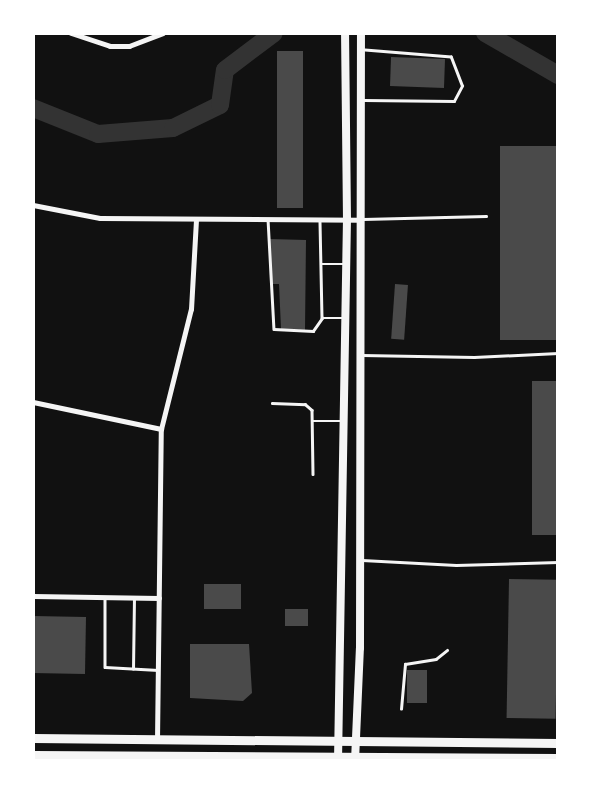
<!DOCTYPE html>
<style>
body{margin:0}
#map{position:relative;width:591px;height:794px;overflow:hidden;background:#111;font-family:"Public Sans",sans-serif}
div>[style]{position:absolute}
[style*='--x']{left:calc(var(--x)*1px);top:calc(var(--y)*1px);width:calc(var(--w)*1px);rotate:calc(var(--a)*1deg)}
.river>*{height:18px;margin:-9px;padding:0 9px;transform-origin:9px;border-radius:9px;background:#333}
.building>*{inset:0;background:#4a4a4a;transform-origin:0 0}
.service>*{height:2.5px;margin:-1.25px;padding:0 1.25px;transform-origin:1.25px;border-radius:1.25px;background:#f5f5f5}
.minor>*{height:5px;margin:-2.5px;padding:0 2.5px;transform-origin:2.5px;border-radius:2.5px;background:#f5f5f5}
.secondary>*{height:8px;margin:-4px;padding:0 4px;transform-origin:4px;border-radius:4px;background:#f5f5f5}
.primary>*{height:9px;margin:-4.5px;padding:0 4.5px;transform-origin:4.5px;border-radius:4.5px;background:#f5f5f5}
span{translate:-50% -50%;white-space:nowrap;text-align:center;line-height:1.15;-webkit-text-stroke:5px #fff;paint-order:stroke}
.frame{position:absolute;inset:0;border:35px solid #fff;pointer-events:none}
</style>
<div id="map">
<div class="river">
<i style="--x:485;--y:33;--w:84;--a:29.9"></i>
<i style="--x:33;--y:108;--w:70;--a:21.8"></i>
<i style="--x:98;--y:134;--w:75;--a:-4.6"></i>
<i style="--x:173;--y:128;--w:52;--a:-26.1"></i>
<i style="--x:220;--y:105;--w:35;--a:-82"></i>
<i style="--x:225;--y:70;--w:61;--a:-37.1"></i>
</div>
<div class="building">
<i style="left:303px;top:51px;width:157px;height:26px;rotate:90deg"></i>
<i style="left:445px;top:59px;width:29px;height:54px;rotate:92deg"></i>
<i style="left:500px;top:146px;width:58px;height:194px"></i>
<i style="clip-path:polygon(269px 239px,306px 240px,305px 330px,281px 329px,279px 284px,270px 284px)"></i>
<i style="left:395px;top:284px;width:13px;height:55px;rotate:4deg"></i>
<i style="left:558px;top:381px;width:154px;height:26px;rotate:90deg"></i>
<i style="left:509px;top:579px;width:49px;height:139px;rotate:1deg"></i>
<i style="left:204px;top:584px;width:37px;height:25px"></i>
<i style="left:308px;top:609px;width:17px;height:23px;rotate:90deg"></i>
<i style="left:33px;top:616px;width:53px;height:57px;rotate:1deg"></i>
<i style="clip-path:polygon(190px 644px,249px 644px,252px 693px,243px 701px,190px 698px)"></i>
<i style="left:407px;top:670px;width:20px;height:33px"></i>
</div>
<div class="service">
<i style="--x:364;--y:100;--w:90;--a:0.6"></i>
<i style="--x:454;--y:101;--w:17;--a:-62"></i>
<i style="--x:462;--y:86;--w:31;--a:-111"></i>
<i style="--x:451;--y:57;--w:86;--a:-175.3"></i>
<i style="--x:268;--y:219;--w:110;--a:86.9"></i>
<i style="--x:274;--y:329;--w:39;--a:3"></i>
<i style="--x:313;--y:331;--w:16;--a:-55"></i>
<i style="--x:363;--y:219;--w:123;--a:-1.4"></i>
<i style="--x:320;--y:222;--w:96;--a:88.8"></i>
<i style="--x:322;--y:318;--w:20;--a:0"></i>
<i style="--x:321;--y:264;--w:25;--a:0"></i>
<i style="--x:362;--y:355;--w:112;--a:1"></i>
<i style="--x:474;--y:357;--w:84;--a:-2.7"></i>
<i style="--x:272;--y:403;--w:33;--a:2"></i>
<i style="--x:305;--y:404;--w:9;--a:41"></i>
<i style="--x:312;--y:410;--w:64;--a:89.1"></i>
<i style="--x:313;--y:421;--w:28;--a:0"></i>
<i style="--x:362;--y:560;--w:94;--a:3"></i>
<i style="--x:456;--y:565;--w:102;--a:-1.7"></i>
<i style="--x:105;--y:597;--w:70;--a:90"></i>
<i style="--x:105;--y:667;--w:53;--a:3.2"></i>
<i style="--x:133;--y:669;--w:71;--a:-89.2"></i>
<i style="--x:401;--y:709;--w:45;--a:-84.9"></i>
<i style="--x:405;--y:664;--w:31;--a:-9"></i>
<i style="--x:436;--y:659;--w:14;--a:-39"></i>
</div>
<div class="minor">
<i style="--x:71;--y:33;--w:41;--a:18.4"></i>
<i style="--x:110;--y:46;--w:19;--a:0"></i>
<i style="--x:129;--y:46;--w:36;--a:-21"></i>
<i style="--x:33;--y:205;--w:68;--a:11"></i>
<i style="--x:100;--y:218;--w:259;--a:0.4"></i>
<i style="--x:33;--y:402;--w:131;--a:11.9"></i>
<i style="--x:33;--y:596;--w:126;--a:0.9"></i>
<i style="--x:157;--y:740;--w:311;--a:-89.3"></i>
<i style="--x:161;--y:429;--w:124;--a:-76"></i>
<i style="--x:191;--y:309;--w:90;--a:-86.8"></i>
</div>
<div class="secondary">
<i style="--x:338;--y:761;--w:541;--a:-89.05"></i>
<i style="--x:347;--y:220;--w:187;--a:-90.6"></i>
<i style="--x:355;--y:761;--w:113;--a:-87.5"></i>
<i style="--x:360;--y:648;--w:615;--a:-89.91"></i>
</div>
<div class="primary">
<i style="--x:33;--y:738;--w:525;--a:0.55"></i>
<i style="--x:33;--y:755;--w:525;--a:0.33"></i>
</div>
<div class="frame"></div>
</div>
